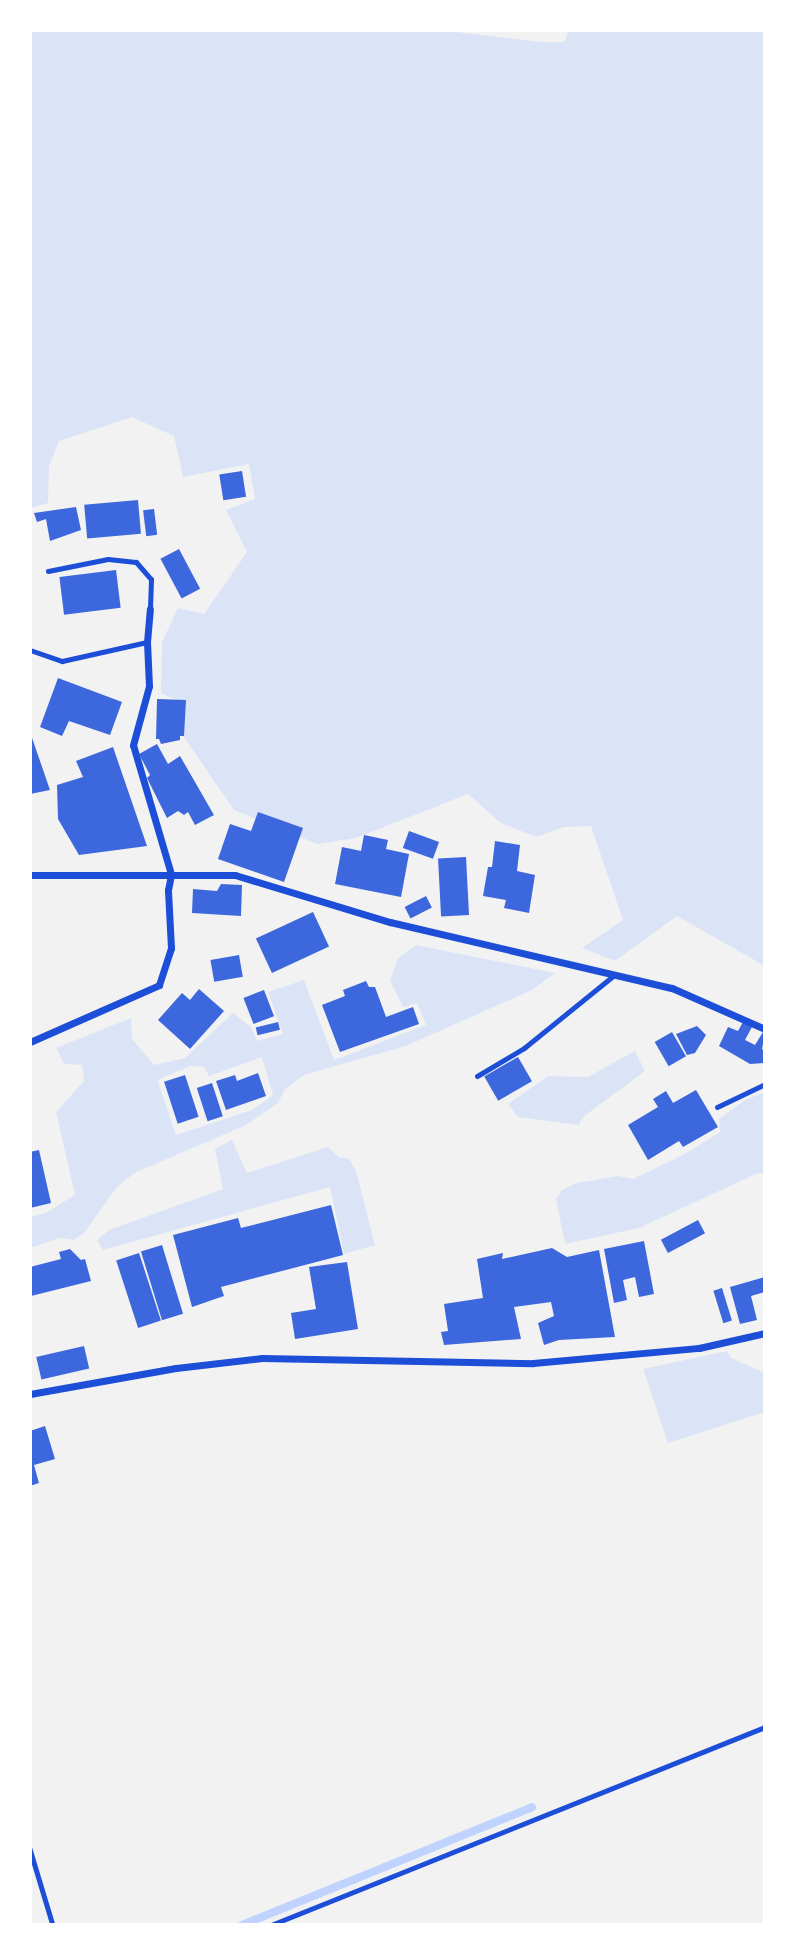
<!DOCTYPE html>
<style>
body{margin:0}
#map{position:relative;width:795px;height:1955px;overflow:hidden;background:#f2f2f2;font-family:Inter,sans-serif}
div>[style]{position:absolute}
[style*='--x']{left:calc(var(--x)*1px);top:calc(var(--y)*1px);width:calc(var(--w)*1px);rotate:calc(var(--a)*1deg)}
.green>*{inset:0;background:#dbe4f7}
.stream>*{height:8px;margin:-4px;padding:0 4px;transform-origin:4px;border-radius:4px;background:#bfd3fe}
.building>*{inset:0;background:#3d67dc;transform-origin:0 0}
.path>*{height:4.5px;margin:-2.25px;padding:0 2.25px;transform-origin:2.25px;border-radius:2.25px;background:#1d4ed8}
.service>*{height:5px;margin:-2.5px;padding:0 2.5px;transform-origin:2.5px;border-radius:2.5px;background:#1d4ed8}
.minor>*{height:7px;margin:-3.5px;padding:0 3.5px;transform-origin:3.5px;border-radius:3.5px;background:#1d4ed8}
span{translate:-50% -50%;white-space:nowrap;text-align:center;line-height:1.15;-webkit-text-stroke:6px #fff;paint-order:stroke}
.frame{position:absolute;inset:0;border:32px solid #fff;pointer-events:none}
</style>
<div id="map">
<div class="green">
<i style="clip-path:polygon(30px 30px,439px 30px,541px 42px,564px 42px,569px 30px,765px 30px,765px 966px,677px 916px,615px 961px,582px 948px,623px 920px,591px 826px,564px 827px,536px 837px,501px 823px,468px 794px,356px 838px,317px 844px,234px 810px,177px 727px,177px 700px,161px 693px,162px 642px,178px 608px,204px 614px,247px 552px,226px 510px,255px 499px,249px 464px,183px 477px,174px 436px,132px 417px,59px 441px,49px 466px,48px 503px,30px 508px)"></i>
<i style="clip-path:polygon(evenodd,416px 945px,555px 973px,532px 990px,406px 1046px,304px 1075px,285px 1089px,278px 1103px,246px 1125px,134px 1173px,116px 1188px,85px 1232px,74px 1240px,60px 1238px,30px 1248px,30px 1217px,46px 1213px,75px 1195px,56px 1112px,84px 1081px,82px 1065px,64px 1064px,56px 1048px,131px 1018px,132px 1039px,154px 1065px,185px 1058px,233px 1013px,251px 1027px,257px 1041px,283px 1034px,268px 992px,304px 980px,334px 1060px,426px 1025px,417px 1003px,403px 1007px,390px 981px,398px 958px,416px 945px,262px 1057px,273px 1095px,252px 1110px,176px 1135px,158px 1082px,160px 1079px,190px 1066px,204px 1067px,209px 1076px,262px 1057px)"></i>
<i style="clip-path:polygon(635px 1051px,645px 1071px,583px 1117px,579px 1125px,518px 1117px,508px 1104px,548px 1076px,588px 1077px)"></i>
<i style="clip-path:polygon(765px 1092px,765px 1174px,758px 1173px,639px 1228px,565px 1244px,556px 1199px,562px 1190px,577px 1183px,618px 1176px,633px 1179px,683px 1155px,720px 1132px,719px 1119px,745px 1100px)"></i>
<i style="clip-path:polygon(232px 1140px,247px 1173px,328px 1147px,339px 1157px,349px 1159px,356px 1171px,375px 1245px,344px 1254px,330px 1187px,103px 1250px,97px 1240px,109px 1230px,223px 1189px,215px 1149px)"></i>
<i style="clip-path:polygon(727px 1351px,731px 1358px,765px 1373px,765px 1412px,668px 1443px,643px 1369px)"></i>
</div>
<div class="stream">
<i style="--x:242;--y:1925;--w:313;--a:-22.1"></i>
</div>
<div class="building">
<i style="left:242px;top:471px;width:26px;height:23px;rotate:81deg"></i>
<i style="left:138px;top:500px;width:34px;height:54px;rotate:85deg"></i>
<i style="clip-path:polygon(76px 507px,81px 530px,50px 541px,46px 519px,37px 522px,34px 513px)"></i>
<i style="left:154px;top:509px;width:26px;height:11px;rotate:83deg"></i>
<i style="left:179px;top:549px;width:45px;height:21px;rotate:62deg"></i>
<i style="left:116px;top:570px;width:38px;height:57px;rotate:83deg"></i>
<i style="clip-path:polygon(58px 678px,122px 702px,110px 735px,69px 721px,62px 736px,40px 727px)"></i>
<i style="clip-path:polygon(157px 699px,186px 700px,184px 736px,180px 736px,180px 740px,161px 744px,159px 739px,156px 739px)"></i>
<i style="clip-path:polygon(30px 732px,50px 790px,30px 794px)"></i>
<i style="clip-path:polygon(157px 744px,168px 764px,180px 756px,214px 815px,195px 825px,188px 812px,184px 815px,178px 811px,167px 818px,147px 778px,150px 775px,139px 754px)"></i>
<i style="clip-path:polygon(113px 747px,147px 846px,79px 855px,58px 819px,57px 785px,83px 777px,76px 761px)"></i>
<i style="clip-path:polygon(258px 812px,303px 828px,284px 882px,218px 859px,230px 824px,251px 831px)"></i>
<i style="left:409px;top:831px;width:32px;height:18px;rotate:20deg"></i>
<i style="clip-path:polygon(364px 835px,388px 840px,386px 849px,409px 854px,401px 897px,335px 884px,342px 847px,361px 851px)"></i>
<i style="clip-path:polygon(495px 841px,520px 845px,517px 871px,535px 875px,529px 913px,504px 908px,506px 900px,483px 896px,488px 867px,492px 867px)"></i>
<i style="left:466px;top:857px;width:58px;height:28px;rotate:87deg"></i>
<i style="clip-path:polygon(221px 884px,242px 885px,241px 916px,192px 913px,193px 889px,217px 891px)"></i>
<i style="left:426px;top:896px;width:13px;height:24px;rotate:63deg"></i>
<i style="left:313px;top:912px;width:38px;height:63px;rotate:65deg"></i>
<i style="left:239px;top:955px;width:22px;height:29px;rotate:80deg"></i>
<i style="clip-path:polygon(366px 981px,369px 987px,375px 987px,386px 1017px,413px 1007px,419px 1024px,340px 1052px,322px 1005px,345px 996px,343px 990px)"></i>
<i style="clip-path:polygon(199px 989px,224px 1011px,190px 1049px,158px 1020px,182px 993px,190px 1000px)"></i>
<i style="left:264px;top:990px;width:28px;height:22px;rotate:69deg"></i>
<i style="left:278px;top:1022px;width:8px;height:23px;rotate:76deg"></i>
<i style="clip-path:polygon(743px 1022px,752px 1027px,745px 1040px,755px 1045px,763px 1032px,765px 1034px,762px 1049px,765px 1051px,765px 1063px,750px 1064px,719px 1046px,728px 1027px,738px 1031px)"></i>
<i style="clip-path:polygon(697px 1026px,706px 1035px,695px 1053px,687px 1055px,676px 1034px)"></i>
<i style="left:672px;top:1032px;width:28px;height:20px;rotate:60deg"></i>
<i style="left:518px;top:1057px;width:28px;height:39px;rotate:60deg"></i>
<i style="clip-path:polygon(258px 1073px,266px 1096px,226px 1110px,216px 1081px,235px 1075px,237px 1081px)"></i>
<i style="left:185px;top:1075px;width:44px;height:22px;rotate:72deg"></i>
<i style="left:212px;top:1083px;width:35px;height:16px;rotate:72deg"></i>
<i style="clip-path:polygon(696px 1090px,718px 1127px,683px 1147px,679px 1141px,648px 1160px,628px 1125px,658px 1107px,653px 1099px,666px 1091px,673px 1103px)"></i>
<i style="clip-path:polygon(39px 1150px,51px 1203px,30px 1208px,30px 1152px)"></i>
<i style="clip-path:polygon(331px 1205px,343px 1255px,221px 1287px,224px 1296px,192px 1307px,173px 1235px,238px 1218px,241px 1228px)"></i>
<i style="left:698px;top:1220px;width:15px;height:42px;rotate:62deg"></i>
<i style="clip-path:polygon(644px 1241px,654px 1294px,639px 1297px,635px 1277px,623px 1280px,627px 1300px,614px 1303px,604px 1249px)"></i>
<i style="left:162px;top:1245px;width:72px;height:22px;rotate:73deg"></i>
<i style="clip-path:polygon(552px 1248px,567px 1257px,599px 1250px,615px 1337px,559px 1340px,544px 1345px,538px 1323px,554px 1316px,551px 1302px,514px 1307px,521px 1339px,444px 1345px,441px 1332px,448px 1331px,444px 1304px,483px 1298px,477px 1259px,503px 1253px,502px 1259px)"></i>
<i style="clip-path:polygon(70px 1249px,81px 1260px,85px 1259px,91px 1281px,31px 1296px,30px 1267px,61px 1259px,59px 1252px)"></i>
<i style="left:139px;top:1253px;width:71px;height:24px;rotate:72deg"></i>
<i style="clip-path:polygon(347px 1262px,358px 1329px,295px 1339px,291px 1313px,316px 1309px,309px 1267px)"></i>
<i style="clip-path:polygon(765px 1277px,765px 1292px,751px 1296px,757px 1320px,740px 1324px,730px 1287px)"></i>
<i style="left:722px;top:1288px;width:34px;height:9px;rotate:73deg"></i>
<i style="left:84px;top:1346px;width:23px;height:49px;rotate:77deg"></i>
<i style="clip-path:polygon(45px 1426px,55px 1459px,34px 1465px,39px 1483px,30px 1486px,30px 1431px)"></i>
</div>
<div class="path">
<i style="--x:30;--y:1849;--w:79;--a:73.2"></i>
<i style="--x:271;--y:1925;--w:532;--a:-21.84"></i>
</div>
<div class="service">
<i style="--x:48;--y:571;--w:61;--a:-11.3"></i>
<i style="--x:108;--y:559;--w:28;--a:6"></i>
<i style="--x:136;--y:562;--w:23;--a:49"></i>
<i style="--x:151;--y:579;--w:30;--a:92"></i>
<i style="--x:30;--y:650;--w:34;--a:19"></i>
<i style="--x:62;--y:661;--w:87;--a:-12.6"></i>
<i style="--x:477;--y:1076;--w:55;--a:-30.8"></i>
<i style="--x:524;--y:1048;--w:116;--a:-39"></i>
<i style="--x:717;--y:1107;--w:53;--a:-25.6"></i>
</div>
<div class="minor">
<i style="--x:30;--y:875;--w:205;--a:0"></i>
<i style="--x:235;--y:875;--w:162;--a:16.9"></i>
<i style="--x:390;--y:922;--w:290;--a:13.2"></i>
<i style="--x:672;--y:988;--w:102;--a:23.8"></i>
<i style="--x:30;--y:1042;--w:141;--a:-23.8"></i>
<i style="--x:159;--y:985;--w:39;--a:-72"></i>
<i style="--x:171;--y:948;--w:58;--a:-93"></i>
<i style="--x:168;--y:890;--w:16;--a:-79"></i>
<i style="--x:171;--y:874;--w:134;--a:-106.4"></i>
<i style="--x:133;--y:745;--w:61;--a:-74.8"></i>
<i style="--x:149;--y:686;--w:44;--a:-92.6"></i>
<i style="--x:147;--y:642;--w:33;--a:-85"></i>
<i style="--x:30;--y:1394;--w:148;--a:-10.1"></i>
<i style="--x:176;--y:1368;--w:87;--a:-6.6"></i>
<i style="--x:262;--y:1358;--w:271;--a:1.1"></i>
<i style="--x:533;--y:1363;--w:167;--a:-5.2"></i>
<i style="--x:699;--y:1348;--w:68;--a:-12.8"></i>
</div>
<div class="frame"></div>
</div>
